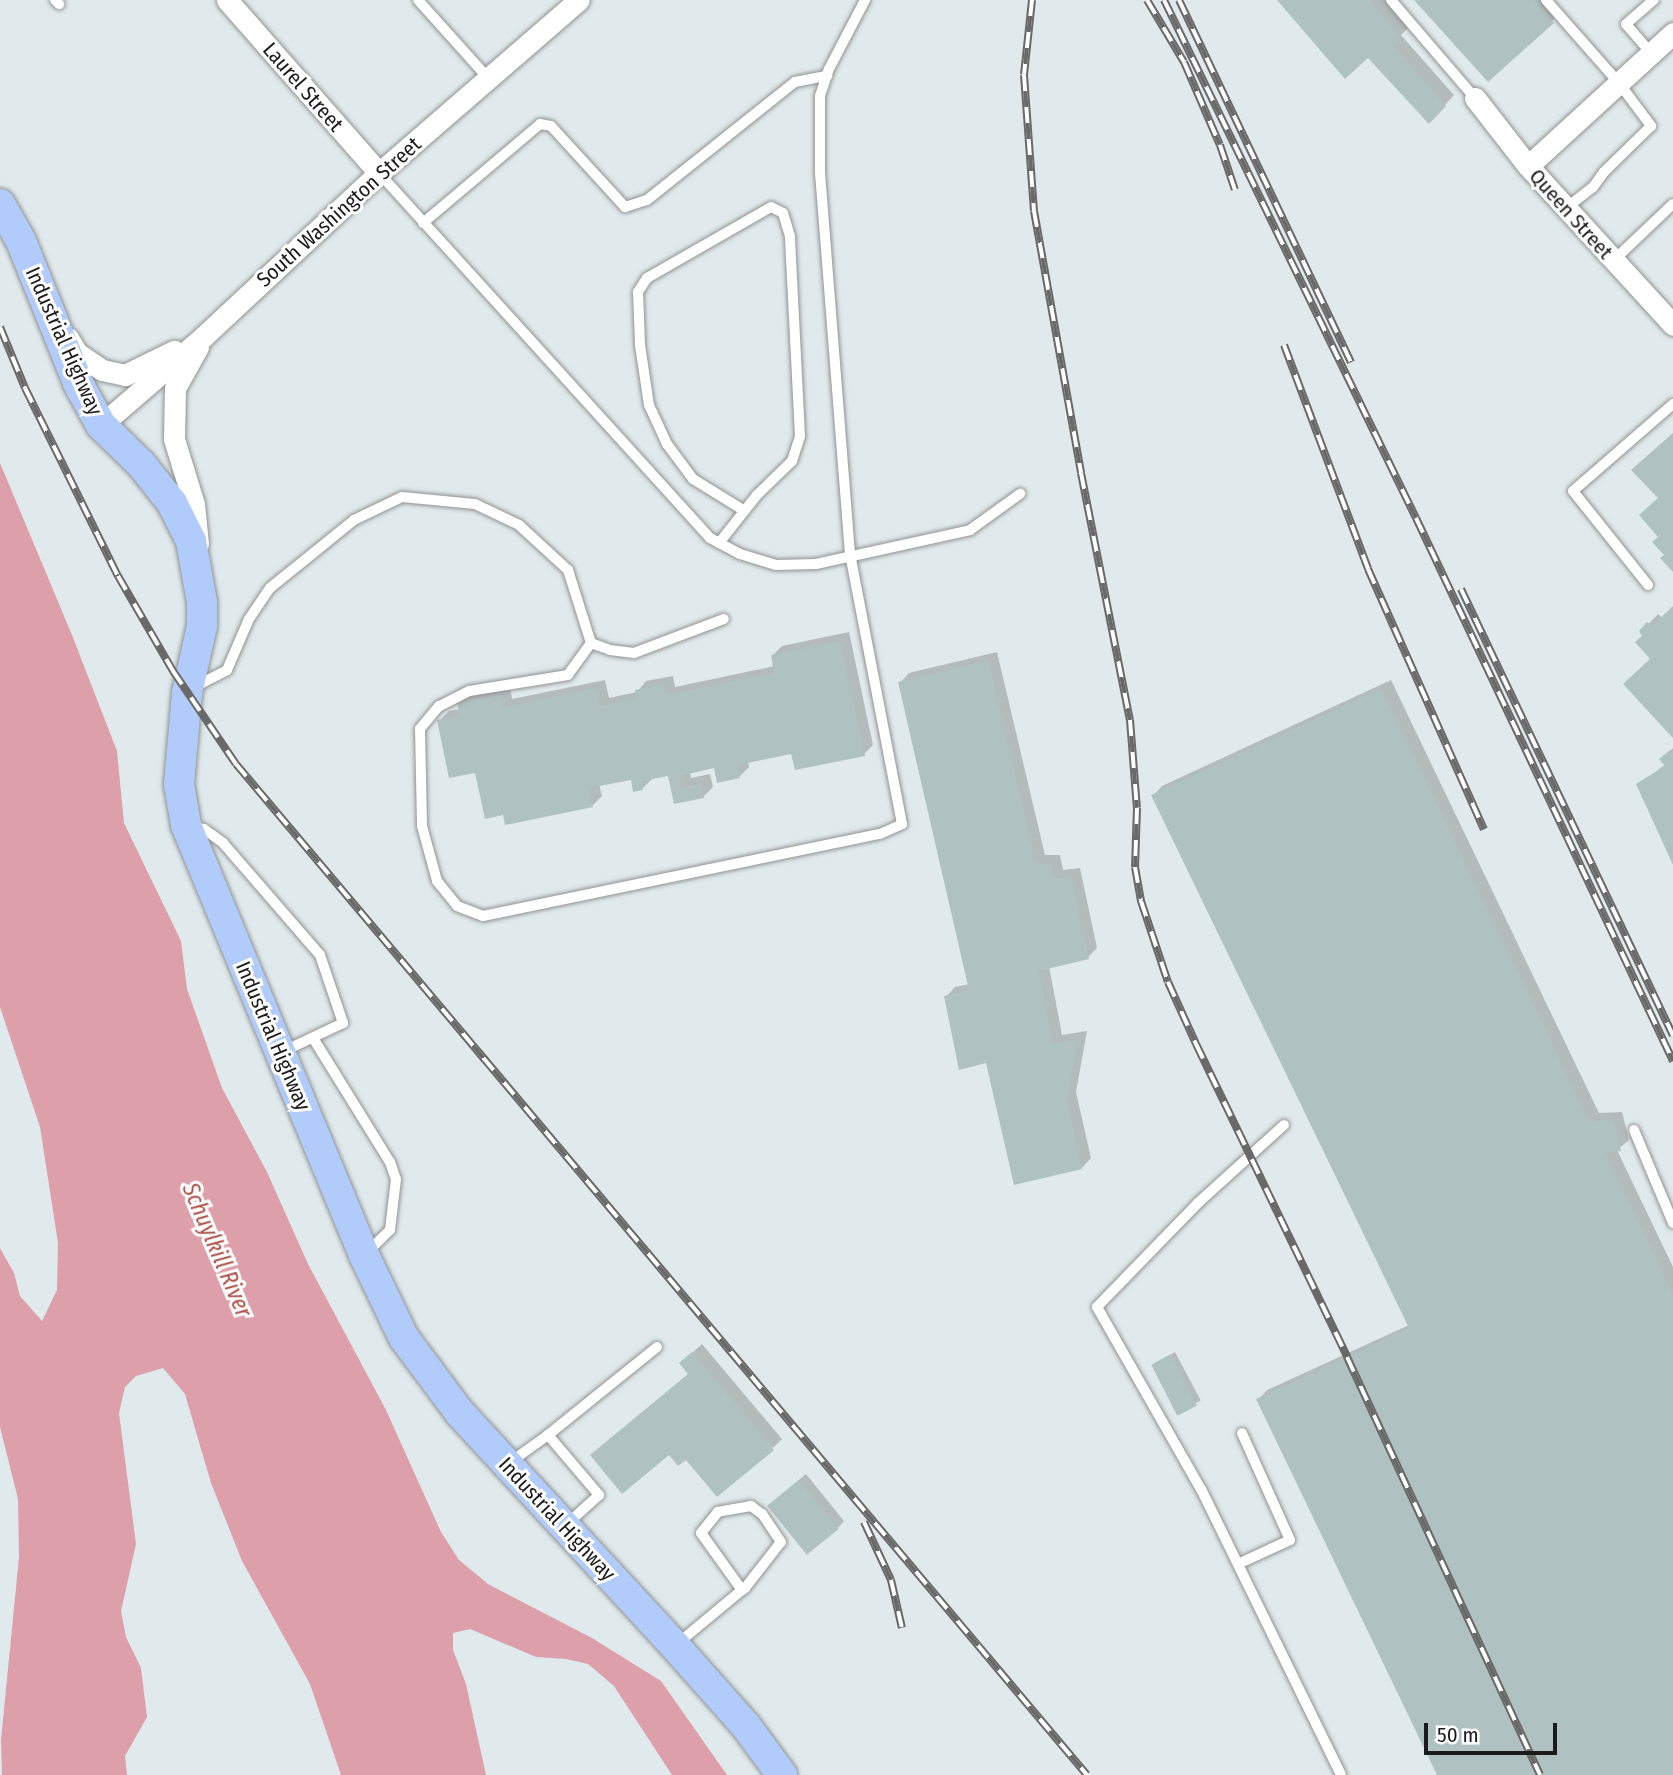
<!DOCTYPE html>
<style>
body{margin:0}
#map{position:relative;width:1673px;height:1775px;overflow:hidden;background:#e0eaed;font-family:"Fira Sans Condensed",sans-serif}
div>[style]{position:absolute}
[style*='--x']{left:calc(var(--x)*1px);top:calc(var(--y)*1px);width:calc(var(--w)*1px);rotate:calc(var(--a)*1deg)}
.water>*{inset:0;background:#dd9faa}
.shadow>*{inset:0;background:#0003;transform-origin:0 0}
.building>*{inset:0;background:#b0c1c2;transform-origin:0 0}
.roads{filter:drop-shadow(0 0 2px #929292) drop-shadow(0 0 2px #929292)}
.lane>*{height:10px;margin:-5px;padding:0 5px;transform-origin:5px;border-radius:5px;background:#fff}
.street>*{height:21px;margin:-10.5px;padding:0 10.5px;transform-origin:10.5px;border-radius:10.5px;background:#fff}
.secondary>*{height:30px;margin:-15px;padding:0 15px;transform-origin:15px;border-radius:15px;background:#b1ccfb}
.rail>*{height:8px;margin-top:-4px;transform-origin:0;background:repeating-linear-gradient(90deg,#fff 0 16px,#696969 0 32px);box-sizing:border-box;border-block:2px solid #696969}
span{translate:-50% -50%;white-space:nowrap;text-align:center;line-height:1.15;-webkit-text-stroke:6px #fff;paint-order:stroke}
.street-label{font-size:21px;color:#1b1b1b}
.water-label{font-size:23px;color:#ac4f46;font-style:italic}
.scale{position:absolute;left:1424px;top:1723px;width:133px;height:32px;box-sizing:border-box;border:4px solid #1b1b1b;border-top:0;padding-left:9px;font-size:21px;line-height:24px;white-space:nowrap;color:#1b1b1b;-webkit-text-stroke:5px #fff;paint-order:stroke}
</style>
<div id="map">
<div class="water">
<i style="clip-path:polygon(0 463px,72px 635px,117px 751px,124px 823px,181px 941px,187px 989px,222px 1088px,267px 1172px,308px 1264px,386px 1410px,441px 1532px,459px 1560px,488px 1584px,592px 1638px,661px 1681px,727px 1775px,672px 1775px,614px 1686px,588px 1664px,566px 1659px,536px 1657px,470px 1629px,453px 1633px,453px 1650px,466px 1684px,486px 1775px,341px 1775px,310px 1684px,242px 1561px,211px 1483px,185px 1394px,163px 1368px,136px 1376px,125px 1387px,119px 1413px,136px 1544px,121px 1611px,126px 1637px,141px 1668px,147px 1717px,125px 1756px,127px 1775px,2px 1775px,1px 1740px,19px 1557px,18px 1499px,0 1427px,0 1248px,14px 1273px,20px 1296px,42px 1321px,57px 1290px,58px 1243px,40px 1127px,0 1007px)"></i>
</div>
<div class="shadow">
<i style="clip-path:polygon(1281px 0,1386px 0,1409px 27px,1401px 35px,1454px 95px,1438px 113px,1368px 56px)"></i>
<i style="clip-path:polygon(1417px 0,1552px 0,1562px 12px,1488px 79px)"></i>
<i style="clip-path:polygon(1673px 608px,1673px 736px,1652px 659px,1641px 632px,1658px 614px,1662px 618px)"></i>
<i style="clip-path:polygon(849px 632px,873px 745px,864px 754px,792px 752px,748px 761px,749px 767px,740px 776px,715px 766px,690px 772px,691px 778px,710px 774px,713px 787px,703px 797px,676px 802px,670px 774px,652px 779px,643px 788px,633px 778px,599px 784px,602px 796px,592px 806px,505px 813px,439px 721px,449px 711px,460px 709px,459px 704px,468px 695px,510px 686px,512px 699px,605px 680px,609px 698px,637px 692px,646px 681px,673px 676px,675px 687px,775px 666px,772px 656px,782px 646px)"></i>
<i style="clip-path:polygon(997px 652px,1045px 855px,1060px 855px,1063px 870px,1080px 868px,1097px 948px,1088px 957px,1049px 966px,1062px 1035px,1087px 1031px,1076px 1092px,1091px 1158px,1082px 1168px,987px 1061px,946px 997px,955px 987px,970px 984px,900px 683px,909px 673px)"></i>
<i style="clip-path:polygon(1391px 680px,1599px 1113px,1622px 1112px,1629px 1140px,1617px 1150px,1673px 1267px,1673px 1775px,1439px 1775px,1258px 1400px,1267px 1390px,1409px 1325px,1153px 796px,1162px 786px)"></i>
<i style="clip-path:polygon(1673px 748px,1673px 861px,1638px 785px,1666px 764px,1662px 759px)"></i>
<i style="clip-path:polygon(702px 1344px,782px 1439px,773px 1448px,690px 1373px,691px 1354px)"></i>
<i style="left:1175px;top:1352px;width:55px;height:26px;rotate:62deg"></i>
<i style="clip-path:polygon(806px 1474px,844px 1521px,838px 1528px,776px 1499px)"></i>
</div>
<div class="building">
<i style="clip-path:polygon(1277px 0,1370px 0,1401px 38px,1393px 45px,1446px 106px,1429px 124px,1368px 58px,1345px 79px)"></i>
<i style="clip-path:polygon(1414px 0,1534px 0,1554px 23px,1488px 82px)"></i>
<i style="clip-path:polygon(1673px 433px,1673px 572px,1660px 558px,1664px 555px,1652px 542px,1658px 537px,1639px 515px,1658px 498px,1631px 470px)"></i>
<i style="clip-path:polygon(1673px 606px,1673px 738px,1623px 684px,1650px 659px,1635px 642px,1642px 636px,1639px 631px,1647px 622px,1652px 626px)"></i>
<i style="clip-path:polygon(840px 641px,865px 756px,795px 770px,791px 754px,738px 765px,740px 778px,717px 783px,714px 768px,680px 776px,682px 787px,701px 783px,704px 798px,674px 804px,668px 776px,642px 781px,643px 790px,633px 792px,631px 780px,589px 788px,593px 807px,505px 825px,503px 815px,485px 819px,475px 773px,449px 778px,437px 720px,460px 716px,457px 703px,501px 694px,503px 707px,596px 688px,600px 706px,637px 699px,635px 690px,664px 684px,666px 695px,774px 673px,771px 655px)"></i>
<i style="clip-path:polygon(988px 660px,1036px 863px,1051px 864px,1054px 879px,1071px 877px,1089px 959px,1039px 971px,1053px 1043px,1078px 1039px,1067px 1102px,1082px 1169px,1014px 1185px,986px 1063px,959px 1070px,944px 996px,969px 990px,898px 682px)"></i>
<i style="clip-path:polygon(1381px 688px,1589px 1121px,1613px 1120px,1621px 1151px,1605px 1153px,1673px 1295px,1673px 1775px,1437px 1775px,1256px 1399px,1409px 1328px,1151px 795px)"></i>
<i style="clip-path:polygon(1670px 750px,1673px 753px,1673px 865px,1636px 784px,1665px 766px,1659px 759px)"></i>
<i style="clip-path:polygon(692px 1352px,774px 1450px,717px 1497px,686px 1460px,678px 1466px,669px 1455px,622px 1494px,590px 1455px,688px 1374px,679px 1363px)"></i>
<i style="left:1171px;top:1355px;width:57px;height:22px;rotate:63deg"></i>
<i style="left:799px;top:1480px;width:63px;height:41px;rotate:51deg"></i>
</div>
<div class="roads">
<div class="lane">
<i style="--x:55;--y:0;--w:6;--a:45"></i>
<i style="--x:418;--y:0;--w:105;--a:48.1"></i>
<i style="--x:1391;--y:0;--w:129;--a:49.4"></i>
<i style="--x:1546;--y:0;--w:111;--a:48.7"></i>
<i style="--x:1619;--y:83;--w:54;--a:53.3"></i>
<i style="--x:1651;--y:126;--w:66;--a:135.6"></i>
<i style="--x:1604;--y:172;--w:19;--a:126"></i>
<i style="--x:1593;--y:187;--w:34;--a:142"></i>
<i style="--x:1651;--y:53;--w:38;--a:-131"></i>
<i style="--x:1626;--y:24;--w:37;--a:-41"></i>
<i style="--x:379;--y:173;--w:493;--a:47.8"></i>
<i style="--x:710;--y:538;--w:34;--a:28"></i>
<i style="--x:740;--y:554;--w:38;--a:17"></i>
<i style="--x:776;--y:565;--w:40;--a:-1.4"></i>
<i style="--x:816;--y:564;--w:158;--a:-12.4"></i>
<i style="--x:970;--y:530;--w:62;--a:-35.8"></i>
<i style="--x:423;--y:223;--w:153;--a:-40.2"></i>
<i style="--x:540;--y:124;--w:11;--a:10"></i>
<i style="--x:551;--y:126;--w:110;--a:47.6"></i>
<i style="--x:625;--y:207;--w:23;--a:-18"></i>
<i style="--x:647;--y:200;--w:189;--a:-38.6"></i>
<i style="--x:795;--y:82;--w:33;--a:-11"></i>
<i style="--x:1614;--y:260;--w:81;--a:-43.5"></i>
<i style="--x:719;--y:543;--w:61;--a:-51.6"></i>
<i style="--x:757;--y:495;--w:49;--a:-44.2"></i>
<i style="--x:792;--y:461;--w:26;--a:-72"></i>
<i style="--x:800;--y:436;--w:200;--a:-92.9"></i>
<i style="--x:790;--y:236;--w:24;--a:-107"></i>
<i style="--x:783;--y:213;--w:13;--a:-153"></i>
<i style="--x:771;--y:207;--w:143;--a:150.2"></i>
<i style="--x:647;--y:278;--w:17;--a:123"></i>
<i style="--x:638;--y:292;--w:53;--a:87.8"></i>
<i style="--x:640;--y:345;--w:61;--a:81.5"></i>
<i style="--x:649;--y:405;--w:43;--a:65.2"></i>
<i style="--x:667;--y:444;--w:44;--a:53.4"></i>
<i style="--x:693;--y:479;--w:59;--a:31.8"></i>
<i style="--x:1648;--y:585;--w:120;--a:-128.6"></i>
<i style="--x:1573;--y:491;--w:133;--a:-41"></i>
<i style="--x:591;--y:643;--w:39;--a:126"></i>
<i style="--x:568;--y:675;--w:100;--a:170.8"></i>
<i style="--x:469;--y:691;--w:34;--a:153"></i>
<i style="--x:439;--y:706;--w:30;--a:130"></i>
<i style="--x:420;--y:729;--w:97;--a:88.8"></i>
<i style="--x:422;--y:826;--w:57;--a:74.7"></i>
<i style="--x:437;--y:881;--w:32;--a:51"></i>
<i style="--x:457;--y:906;--w:28;--a:21"></i>
<i style="--x:483;--y:916;--w:405;--a:-11.7"></i>
<i style="--x:880;--y:834;--w:24;--a:-24"></i>
<i style="--x:902;--y:824;--w:275;--a:-100.9"></i>
<i style="--x:850;--y:554;--w:382;--a:-94.5"></i>
<i style="--x:820;--y:173;--w:77;--a:-90"></i>
<i style="--x:820;--y:96;--w:28;--a:-72"></i>
<i style="--x:829;--y:69;--w:78;--a:-62.4"></i>
<i style="--x:591;--y:643;--w:20;--a:20"></i>
<i style="--x:610;--y:650;--w:24;--a:7"></i>
<i style="--x:634;--y:653;--w:96;--a:-20.7"></i>
<i style="--x:194;--y:687;--w:37;--a:-27"></i>
<i style="--x:227;--y:670;--w:56;--a:-66.7"></i>
<i style="--x:249;--y:619;--w:37;--a:-56"></i>
<i style="--x:270;--y:588;--w:108;--a:-39"></i>
<i style="--x:354;--y:520;--w:53;--a:-25.6"></i>
<i style="--x:402;--y:497;--w:73;--a:5.5"></i>
<i style="--x:475;--y:504;--w:49;--a:25.5"></i>
<i style="--x:519;--y:525;--w:67;--a:42.6"></i>
<i style="--x:568;--y:570;--w:77;--a:72.5"></i>
<i style="--x:192;--y:827;--w:12;--a:9"></i>
<i style="--x:204;--y:829;--w:24;--a:36"></i>
<i style="--x:223;--y:843;--w:148;--a:49.1"></i>
<i style="--x:320;--y:955;--w:72;--a:71.3"></i>
<i style="--x:343;--y:1023;--w:68;--a:154.6"></i>
<i style="--x:313;--y:1038;--w:146;--a:58.2"></i>
<i style="--x:390;--y:1162;--w:18;--a:71"></i>
<i style="--x:396;--y:1179;--w:51;--a:96.7"></i>
<i style="--x:390;--y:1230;--w:35;--a:136"></i>
<i style="--x:1284;--y:1125;--w:116;--a:137.8"></i>
<i style="--x:1198;--y:1203;--w:145;--a:134.2"></i>
<i style="--x:1097;--y:1307;--w:210;--a:60.3"></i>
<i style="--x:1201;--y:1489;--w:318;--a:63.9"></i>
<i style="--x:1634;--y:1130;--w:101;--a:67.2"></i>
<i style="--x:548;--y:1435;--w:140;--a:-38.9"></i>
<i style="--x:509;--y:1463;--w:48;--a:-35.7"></i>
<i style="--x:548;--y:1435;--w:79;--a:49.6"></i>
<i style="--x:599;--y:1495;--w:43;--a:137.8"></i>
<i style="--x:1238;--y:1564;--w:57;--a:-24.8"></i>
<i style="--x:1290;--y:1540;--w:117;--a:-114.2"></i>
<i style="--x:677;--y:1644;--w:85;--a:-39.7"></i>
<i style="--x:742;--y:1590;--w:4;--a:-34"></i>
<i style="--x:745;--y:1588;--w:58;--a:-52"></i>
<i style="--x:781;--y:1542;--w:34;--a:-124"></i>
<i style="--x:762;--y:1514;--w:14;--a:-144"></i>
<i style="--x:751;--y:1506;--w:34;--a:170"></i>
<i style="--x:718;--y:1512;--w:27;--a:129"></i>
<i style="--x:701;--y:1533;--w:70;--a:54.3"></i>
</div>
<div class="street">
<i style="--x:227;--y:0;--w:230;--a:48.7"></i>
<i style="--x:1475;--y:98;--w:86;--a:52.1"></i>
<i style="--x:1528;--y:166;--w:215;--a:47.6"></i>
<i style="--x:1528;--y:166;--w:197;--a:-42.5"></i>
<i style="--x:68;--y:338;--w:17;--a:59"></i>
<i style="--x:77;--y:353;--w:30;--a:34"></i>
<i style="--x:102;--y:370;--w:24;--a:12"></i>
<i style="--x:125;--y:375;--w:55;--a:-26.1"></i>
<i style="--x:198;--y:347;--w:47;--a:119.3"></i>
<i style="--x:175;--y:388;--w:51;--a:91.1"></i>
<i style="--x:174;--y:439;--w:68;--a:72.9"></i>
<i style="--x:194;--y:504;--w:40;--a:84.3"></i>
<i style="--x:101;--y:425;--w:136;--a:-40.8"></i>
<i style="--x:204;--y:336;--w:239;--a:-43"></i>
<i style="--x:379;--y:173;--w:264;--a:-40.9"></i>
</div>
<div class="secondary">
<i style="--x:0;--y:204;--w:43;--a:60.4"></i>
<i style="--x:21;--y:241;--w:153;--a:68.1"></i>
<i style="--x:78;--y:383;--w:48;--a:61.3"></i>
<i style="--x:101;--y:425;--w:56;--a:44.3"></i>
<i style="--x:141;--y:464;--w:50;--a:51.5"></i>
<i style="--x:172;--y:503;--w:42;--a:63.4"></i>
<i style="--x:191;--y:541;--w:62;--a:79.8"></i>
<i style="--x:202;--y:602;--w:24;--a:90"></i>
<i style="--x:202;--y:626;--w:69;--a:102.6"></i>
<i style="--x:187;--y:693;--w:91;--a:95"></i>
<i style="--x:179;--y:784;--w:42;--a:80.3"></i>
<i style="--x:186;--y:825;--w:465;--a:67.5"></i>
<i style="--x:364;--y:1255;--w:92;--a:64.3"></i>
<i style="--x:404;--y:1338;--w:94;--a:53.3"></i>
<i style="--x:460;--y:1413;--w:317;--a:47.3"></i>
<i style="--x:675;--y:1646;--w:107;--a:48.4"></i>
<i style="--x:746;--y:1726;--w:61;--a:53.7"></i>
</div>
</div>
<div class="rail">
<i style="--x:1032;--y:0;--w:75;--a:96.1"></i>
<i style="--x:1024;--y:75;--w:136;--a:85.8"></i>
<i style="--x:1034;--y:211;--w:266;--a:79.8"></i>
<i style="--x:1081;--y:473;--w:252;--a:78.8"></i>
<i style="--x:1130;--y:720;--w:88;--a:85.5"></i>
<i style="--x:1137;--y:808;--w:59;--a:91.9"></i>
<i style="--x:1135;--y:867;--w:35;--a:80"></i>
<i style="--x:1141;--y:901;--w:85;--a:71.6"></i>
<i style="--x:1168;--y:982;--w:68;--a:65.7"></i>
<i style="--x:1196;--y:1044;--w:348;--a:64.2"></i>
<i style="--x:1347;--y:1357;--w:460;--a:65.2"></i>
<i style="--x:1147;--y:0;--w:72;--a:59.2"></i>
<i style="--x:1184;--y:62;--w:90;--a:66.6"></i>
<i style="--x:1220;--y:145;--w:47;--a:71.6"></i>
<i style="--x:1164;--y:0;--w:576;--a:64.06"></i>
<i style="--x:1416;--y:518;--w:601;--a:64.67"></i>
<i style="--x:1179;--y:0;--w:401;--a:64.6"></i>
<i style="--x:0;--y:327;--w:66;--a:67.7"></i>
<i style="--x:25;--y:388;--w:210;--a:63.7"></i>
<i style="--x:118;--y:576;--w:110;--a:59.9"></i>
<i style="--x:173;--y:671;--w:112;--a:55.9"></i>
<i style="--x:236;--y:764;--w:1321;--a:49.91"></i>
<i style="--x:1284;--y:345;--w:239;--a:69.4"></i>
<i style="--x:1368;--y:569;--w:285;--a:66"></i>
<i style="--x:1461;--y:589;--w:494;--a:64.6"></i>
<i style="--x:864;--y:1522;--w:64;--a:65"></i>
<i style="--x:891;--y:1580;--w:49;--a:77.1"></i>
</div>
<div class="street-label">
<span style="left:303px;top:87px;rotate:49deg">Laurel Street</span>
<span style="left:339px;top:212px;rotate:-42deg">South Washington Street</span>
<span style="left:1571px;top:214px;rotate:48deg">Queen Street</span>
<span style="left:64px;top:341px;rotate:66deg">Industrial Highway</span>
<span style="left:273px;top:1036px;rotate:67deg">Industrial Highway</span>
<span style="left:557px;top:1519px;rotate:47deg">Industrial Highway</span>
</div>
<div class="water-label">
<span style="left:217px;top:1250px;rotate:67deg">Schuylkill River</span>
</div>
<div class="scale">50 m</div>
</div>
